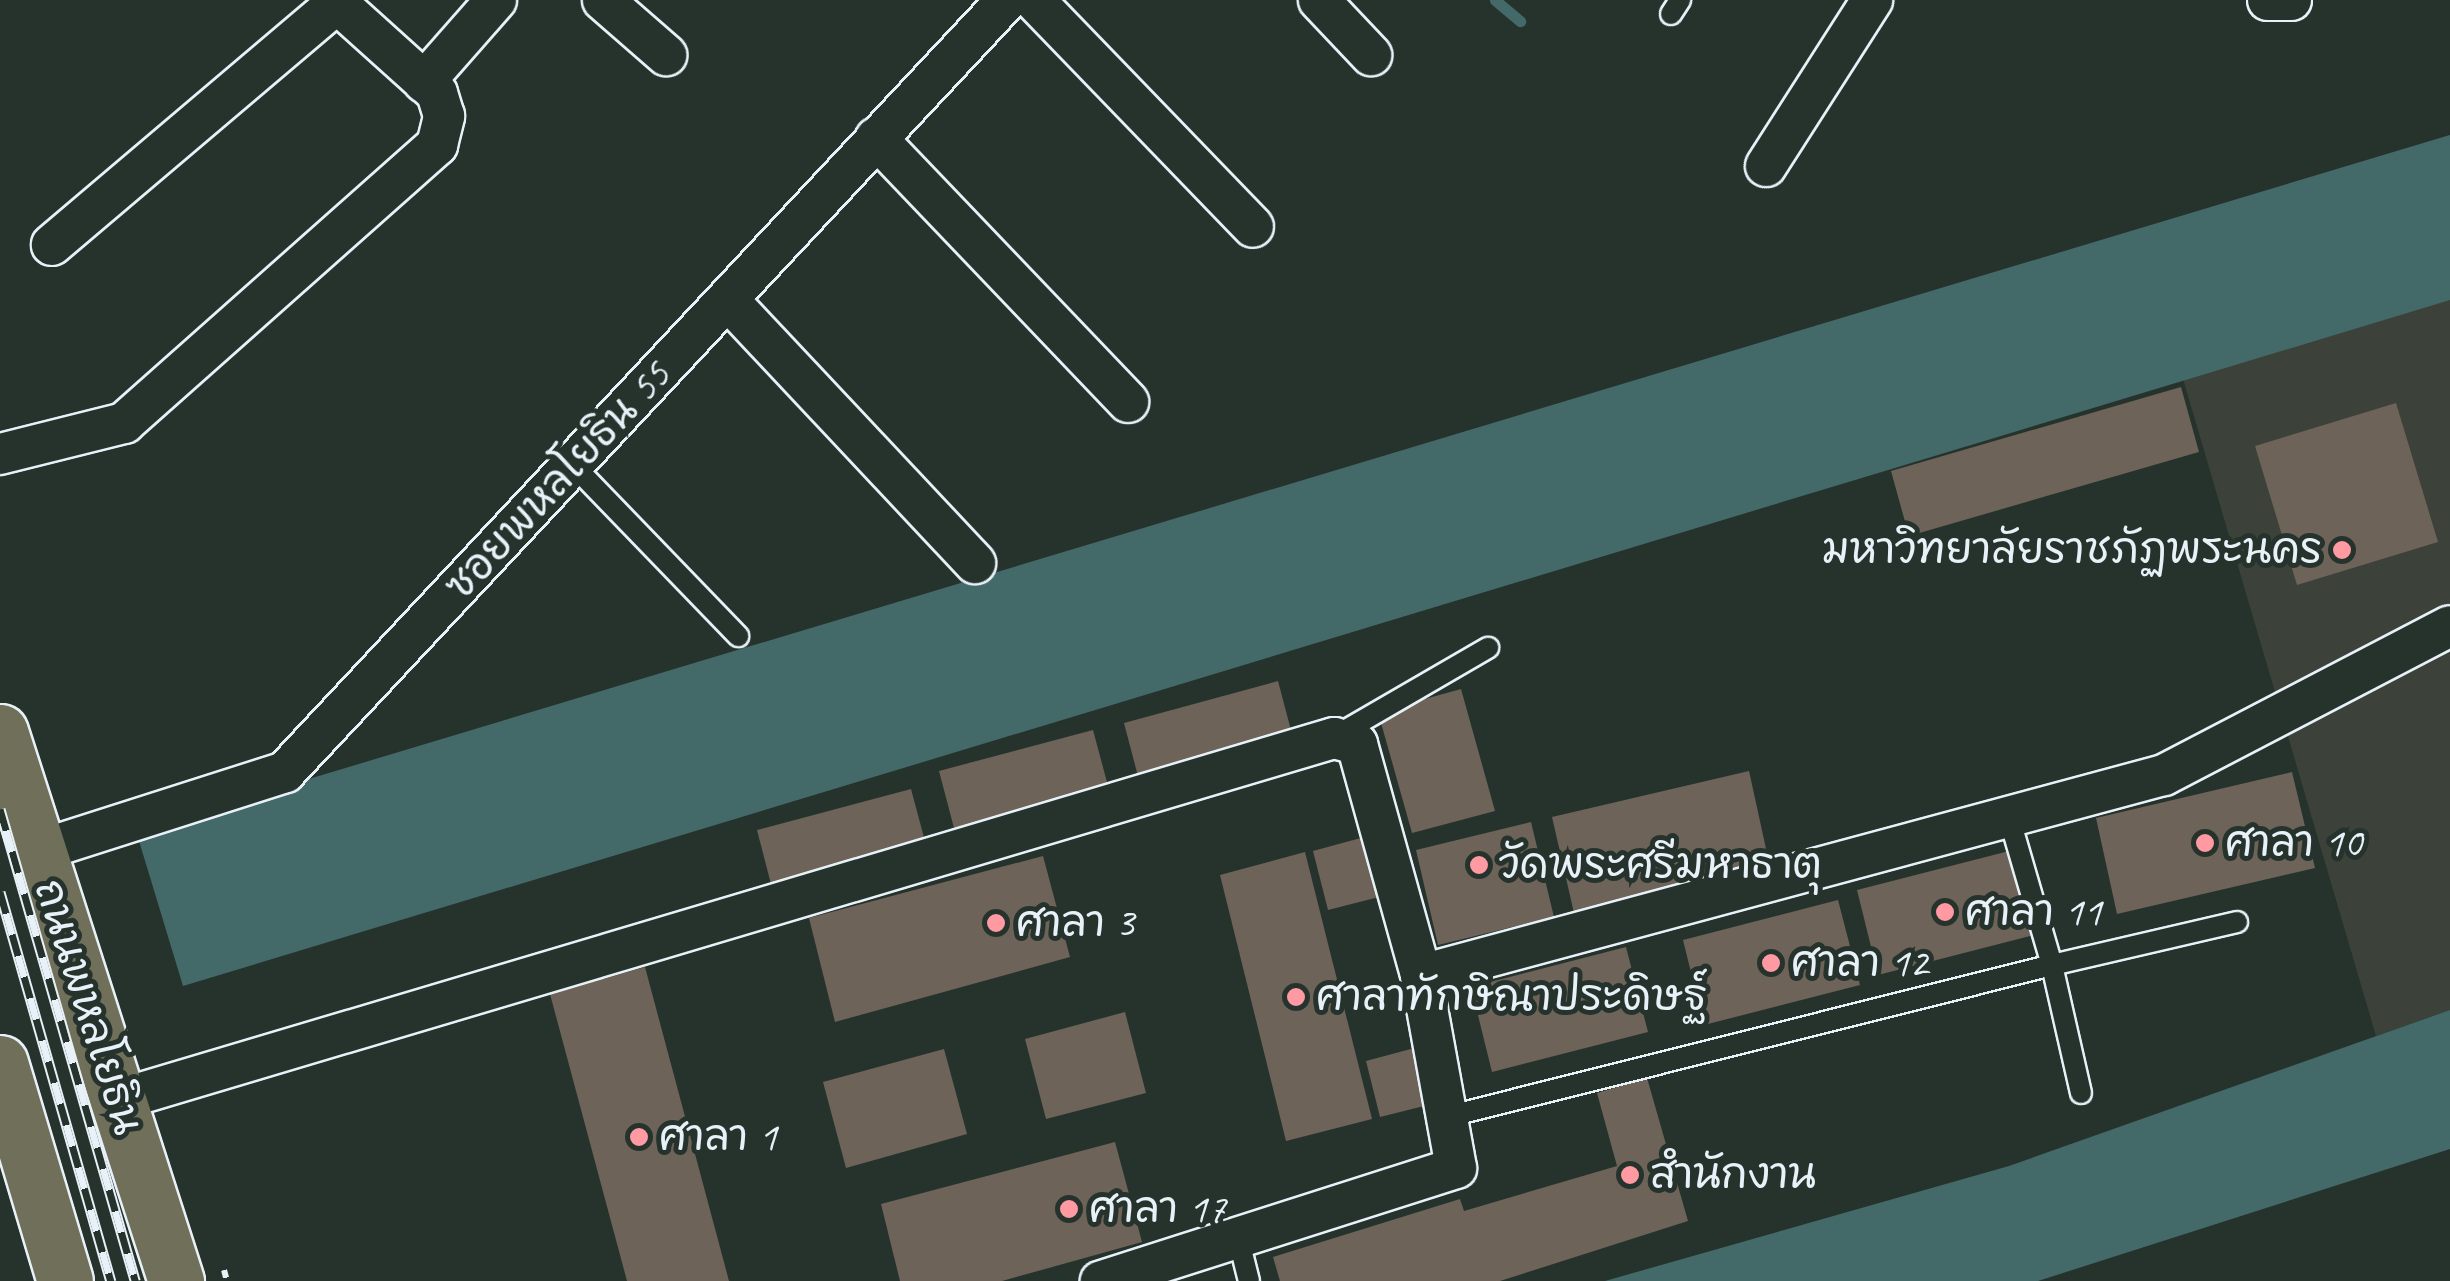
<!DOCTYPE html>
<meta charset="utf-8">
<style>
body{margin:0}
#map{position:relative;width:2450px;height:1281px;overflow:hidden;background:#26332d;font-family:Caveat,"Playpen Sans Thai",sans-serif}
div>[style]{position:absolute}
.built>*{inset:0;background:#3c413a}
.water>*{inset:0;background:#446969}
.stream>*{height:11px;margin:-5.5px;padding:0 5.5px;transform-origin:5.5px;border-radius:5.5px;background:#446969}
.building>*{inset:0;background:#6e6358}
.path>*{height:6px;margin-top:-3px;transform-origin:0;background:repeating-linear-gradient(90deg,#e8f1f8 0 8px,transparent 0 16px)}
.roads{filter:drop-shadow(2px 0 #e8f1f8) drop-shadow(-2px 0 #e8f1f8) drop-shadow(0 2px #e8f1f8) drop-shadow(0 -2px #e8f1f8)}
.lane>*{height:20px;margin:-10px;padding:0 10px;transform-origin:10px;border-radius:10px;background:#26332d}
.street>*{height:40px;margin:-20px;padding:0 20px;transform-origin:20px;border-radius:20px;background:#26332d}
.primary>*{height:55px;margin:-27.5px;padding:0 27.5px;transform-origin:27.5px;border-radius:27.5px;background:#706f59}
.rail>*{height:11px;margin-top:-5.5px;transform-origin:0;background:repeating-linear-gradient(90deg,#26332d 0 22px,#e8f1f8 0 44px);box-sizing:border-box;border-block:2px solid #e8f1f8}
.dots>*{width:28px;height:28px;translate:-50% -50%;box-sizing:border-box;border:5px solid #26332d;border-radius:50%}
span{translate:-50% -50%;white-space:nowrap;text-align:center;line-height:1.15;-webkit-text-stroke:10px #26332d;paint-order:stroke}
.street-label{font-size:42px;color:#e8f1f8}
.poi-label{font-size:42px;color:#e8f1f8}
.right{translate:-100% -50%;text-align:right}
.left{translate:0 -50%;text-align:left}
</style>
<div id="map">
<div class="built">
<i style="clip-path:polygon(2450px 135px,2450px 1010px,2376px 1036px,2139px 229px)"></i>
</div>
<div class="water">
<i style="clip-path:polygon(2450px 135px,2450px 300px,183px 986px,136px 831px)"></i>
<i style="clip-path:polygon(2450px 1010px,2450px 1149px,2038px 1281px,1605px 1281px,2009px 1166px)"></i>
</div>
<div class="stream">
<i style="left:1495px;top:0;width:33px;rotate:40deg"></i>
</div>
<div class="building">
<i style="clip-path:polygon(2181px 387px,2199px 452px,1909px 536px,1891px 471px)"></i>
<i style="clip-path:polygon(2396px 403px,2438px 542px,2297px 585px,2255px 446px)"></i>
<i style="clip-path:polygon(1278px 681px,1293px 738px,1139px 780px,1124px 723px)"></i>
<i style="clip-path:polygon(1461px 689px,1495px 811px,1412px 833px,1378px 712px)"></i>
<i style="clip-path:polygon(1093px 730px,1108px 786px,954px 828px,939px 771px)"></i>
<i style="clip-path:polygon(1749px 771px,1770px 867px,1574px 913px,1552px 817px)"></i>
<i style="clip-path:polygon(2292px 772px,2315px 868px,2117px 914px,2096px 818px)"></i>
<i style="clip-path:polygon(911px 789px,926px 845px,772px 888px,757px 830px)"></i>
<i style="clip-path:polygon(1531px 822px,1554px 917px,1438px 945px,1416px 850px)"></i>
<i style="clip-path:polygon(1368px 836px,1383px 896px,1328px 910px,1313px 851px)"></i>
<i style="clip-path:polygon(2013px 850px,2034px 935px,1878px 975px,1857px 890px)"></i>
<i style="clip-path:polygon(1305px 852px,1372px 1119px,1286px 1141px,1220px 875px)"></i>
<i style="clip-path:polygon(1043px 856px,1070px 957px,835px 1022px,809px 918px)"></i>
<i style="clip-path:polygon(1838px 900px,1860px 985px,1704px 1025px,1683px 940px)"></i>
<i style="clip-path:polygon(1626px 947px,1648px 1032px,1492px 1072px,1471px 987px)"></i>
<i style="clip-path:polygon(645px 967px,729px 1281px,627px 1281px,550px 994px)"></i>
<i style="clip-path:polygon(1125px 1012px,1146px 1093px,1046px 1119px,1025px 1039px)"></i>
<i style="clip-path:polygon(1422px 1046px,1436px 1103px,1380px 1117px,1366px 1061px)"></i>
<i style="clip-path:polygon(944px 1049px,967px 1134px,846px 1168px,823px 1082px)"></i>
<i style="clip-path:polygon(1647px 1078px,1688px 1221px,1500px 1281px,1280px 1281px,1273px 1257px,1460px 1199px,1464px 1211px,1617px 1166px,1597px 1093px)"></i>
<i style="clip-path:polygon(1115px 1142px,1142px 1242px,1002px 1281px,900px 1281px,881px 1204px)"></i>
</div>
<div class="path">
<i style="left:224px;top:1270px;width:11px;rotate:75deg"></i>
</div>
<div class="roads">
<div class="lane">
<i style="left:1671px;top:14px;width:17px;rotate:-57deg"></i>
<i style="left:573px;top:465px;width:238px;rotate:46deg"></i>
<i style="left:1336px;top:736px;width:176px;rotate:-30.1deg"></i>
<i style="left:2081px;top:1093px;width:131px;rotate:-102.8deg"></i>
<i style="left:2052px;top:965px;width:190px;rotate:-13.1deg"></i>
<i style="left:1450px;top:1116px;width:621px;rotate:-14.08deg"></i>
<i style="left:2052px;top:965px;width:154px;rotate:-106.2deg"></i>
<i style="left:1239px;top:1241px;width:41px;rotate:76deg"></i>
</div>
<div class="street">
<i style="left:603px;top:0;width:84px;rotate:41.1deg"></i>
<i style="left:1034px;top:0;width:315px;rotate:46deg"></i>
<i style="left:1319px;top:0;width:76px;rotate:46.6deg"></i>
<i style="left:2268px;top:0;width:23px"></i>
<i style="left:424px;top:82px;width:109px;rotate:-48.7deg"></i>
<i style="left:876px;top:138px;width:365px;rotate:46.3deg"></i>
<i style="left:1766px;top:166px;width:197px;rotate:-57.4deg"></i>
<i style="left:728px;top:300px;width:361px;rotate:46.8deg"></i>
<i style="left:0;top:454px;width:128px;rotate:-14deg"></i>
<i style="left:124px;top:423px;width:419px;rotate:-41.6deg"></i>
<i style="left:437px;top:145px;width:30px;rotate:-76deg"></i>
<i style="left:444px;top:116px;width:24px;rotate:-107deg"></i>
<i style="left:437px;top:93px;width:135px;rotate:-138deg"></i>
<i style="left:337px;top:3px;width:374px;rotate:139.7deg"></i>
<i style="left:38px;top:851px;width:259px;rotate:-17.7deg"></i>
<i style="left:285px;top:772px;width:1057px;rotate:-46.92deg"></i>
<i style="left:1421px;top:975px;width:769px;rotate:-15.07deg"></i>
<i style="left:2164px;top:775px;width:322px;rotate:-27.5deg"></i>
<i style="left:118px;top:1100px;width:1269px;rotate:-16.58deg"></i>
<i style="left:1334px;top:738px;width:24px;rotate:15deg"></i>
<i style="left:1357px;top:744px;width:240px;rotate:74.5deg"></i>
<i style="left:1421px;top:975px;width:196px;rotate:79.7deg"></i>
<i style="left:1456px;top:1168px;width:373px;rotate:162.3deg"></i>
</div>
<div class="primary">
<i style="left:0;top:732px;width:577px;rotate:72.23deg"></i>
<i style="left:0;top:1063px;width:227px;rotate:73.4deg"></i>
</div>
</div>
<div class="rail">
<i style="left:0;top:809px;width:491px;rotate:74deg"></i>
<i style="left:0;top:892px;width:405px;rotate:74.1deg"></i>
</div>
<div class="dots">
<i style="left:2342px;top:550px;background:#ff9aa2"></i>
<i style="left:2205px;top:843px;background:#ff9aa2"></i>
<i style="left:1479px;top:865px;background:#ff9aa2"></i>
<i style="left:1945px;top:912px;background:#ff9aa2"></i>
<i style="left:996px;top:923px;background:#ff9aa2"></i>
<i style="left:1771px;top:963px;background:#ff9aa2"></i>
<i style="left:1296px;top:997px;background:#ff9aa2"></i>
<i style="left:639px;top:1137px;background:#ff9aa2"></i>
<i style="left:1630px;top:1175px;background:#ff9aa2"></i>
<i style="left:1069px;top:1209px;background:#ff9aa2"></i>
</div>
<div class="street-label">
<span style="left:558px;top:481px;rotate:-47deg">ซอยพหลโยธิน 55</span>
<span style="left:88px;top:1007px;rotate:72deg">ถนนพหลโยธิน</span>
</div>
<div class="poi-label">
<span class="right" style="left:2322px;top:550px">มหาวิทยาลัยราชภัฏพระนคร</span>
<span class="left" style="left:2225px;top:843px">ศาลา 10</span>
<span class="left" style="left:1499px;top:865px">วัดพระศรีมหาธาตุ</span>
<span class="left" style="left:1965px;top:912px">ศาลา 11</span>
<span class="left" style="left:1016px;top:923px">ศาลา 3</span>
<span class="left" style="left:1791px;top:963px">ศาลา 12</span>
<span class="left" style="left:1316px;top:997px">ศาลาทักษิณาประดิษฐ์</span>
<span class="left" style="left:659px;top:1137px">ศาลา 1</span>
<span class="left" style="left:1650px;top:1175px">สำนักงาน</span>
<span class="left" style="left:1089px;top:1209px">ศาลา 17</span>
</div>
</div>
